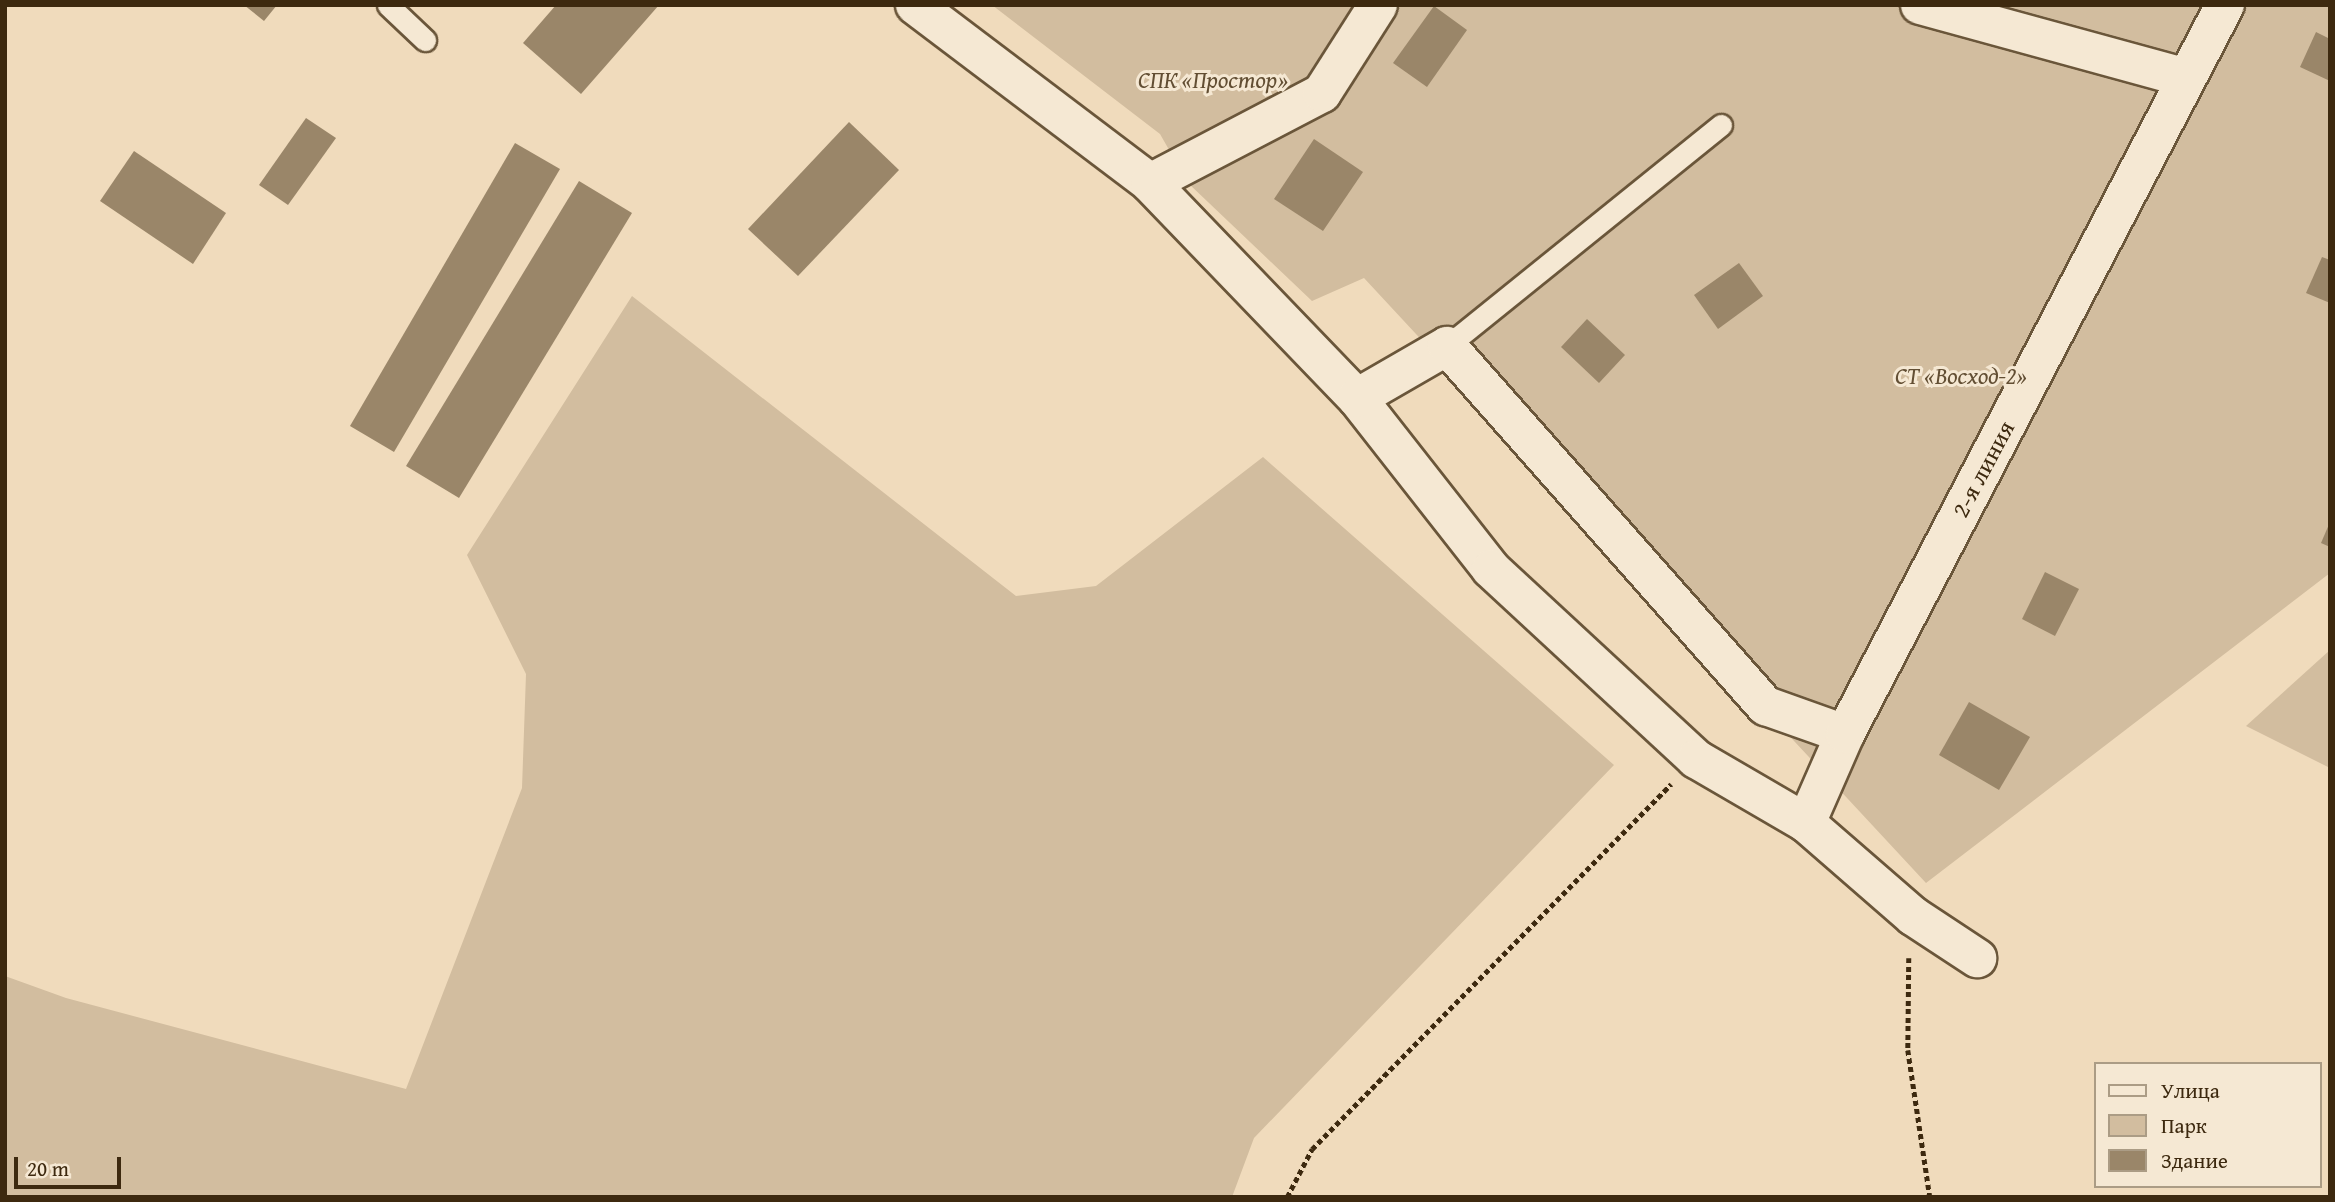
<!DOCTYPE html>
<meta charset="utf-8">
<style>
body{margin:0}
#map{position:relative;width:2335px;height:1202px;overflow:hidden;background:#f0dbbc;font-family:"Gentium Book Plus",serif}
div>[style]{position:absolute}
.green>*{inset:0;background:#d2bd9f}
.building>*{inset:0;background:#9a8669}
.path>*{height:4.5px;margin-top:-2.25px;transform-origin:0;background:repeating-linear-gradient(90deg,#3d290f 0 5px,transparent 0 8.5px)}
.roads{filter:drop-shadow(2px 0 #6a563a) drop-shadow(-2px 0 #6a563a) drop-shadow(0 2px #6a563a) drop-shadow(0 -2px #6a563a)}
.service>*{height:21px;margin:-10.5px;padding:0 10.5px;transform-origin:10.5px;border-radius:10.5px;background:#f5e8d3}
.minor>*{height:38px;margin:-19px;padding:0 19px;transform-origin:19px;border-radius:19px;background:#f5e8d3}
span{translate:-50% -50%;white-space:nowrap;text-align:center;line-height:1.15;-webkit-text-stroke:6px #f5e8d3;paint-order:stroke}
.park-label{font-size:24px;color:#624e33;font-style:italic}
.street-label{font-size:24px;color:#3d290f}
.frame{position:absolute;inset:0;border:7px solid #3d290f;pointer-events:none}
.legend{position:absolute;left:2094px;top:1062px;width:228px;height:126px;box-sizing:border-box;background:#f5e8d3;border:2px solid #ab9c85;margin:0;padding:9px 12px;list-style:none;font-size:21px;color:#3d290f}
.legend li{display:flex;align-items:center;gap:14px;height:35px}
.legend b{width:35px;border:2px solid #ab9c85}
.scale{position:absolute;left:14px;top:1157px;width:107px;height:32px;box-sizing:border-box;border:4px solid #3d290f;border-top:0;padding-left:9px;font-size:21px;line-height:24px;white-space:nowrap;color:#3d290f;-webkit-text-stroke:5px #f5e8d3;paint-order:stroke}
</style>
<div id="map">
<div class="green">
<i style="clip-path:polygon(992px 5px,2330px 5px,2330px 573px,1926px 883px,1364px 278px,1312px 301px,1188px 183px,1160px 134px)"></i>
<i style="clip-path:polygon(632px 296px,1016px 596px,1096px 586px,1263px 457px,1614px 765px,1254px 1138px,1232px 1197px,5px 1197px,5px 976px,66px 998px,406px 1089px,522px 788px,526px 674px,467px 555px)"></i>
<i style="clip-path:polygon(2330px 650px,2330px 768px,2246px 726px)"></i>
</div>
<div class="building">
<i style="clip-path:polygon(244px 5px,277px 5px,264px 21px)"></i>
<i style="clip-path:polygon(556px 5px,659px 5px,581px 94px,523px 43px)"></i>
<i style="clip-path:polygon(1434px 6px,1467px 30px,1427px 87px,1393px 63px)"></i>
<i style="clip-path:polygon(2316px 32px,2330px 39px,2330px 81px,2300px 67px)"></i>
<i style="clip-path:polygon(306px 118px,336px 138px,288px 205px,259px 185px)"></i>
<i style="clip-path:polygon(849px 122px,899px 170px,798px 276px,748px 229px)"></i>
<i style="clip-path:polygon(1314px 139px,1363px 172px,1323px 231px,1274px 199px)"></i>
<i style="clip-path:polygon(515px 143px,560px 169px,394px 452px,350px 426px)"></i>
<i style="clip-path:polygon(134px 151px,226px 213px,193px 264px,100px 201px)"></i>
<i style="clip-path:polygon(579px 181px,632px 213px,459px 498px,406px 466px)"></i>
<i style="clip-path:polygon(2322px 257px,2330px 260px,2330px 303px,2306px 293px)"></i>
<i style="clip-path:polygon(1739px 263px,1763px 296px,1718px 329px,1694px 295px)"></i>
<i style="clip-path:polygon(1587px 319px,1625px 355px,1599px 383px,1561px 347px)"></i>
<i style="clip-path:polygon(2330px 522px,2330px 547px,2321px 543px)"></i>
<i style="clip-path:polygon(2045px 572px,2079px 589px,2055px 636px,2022px 619px)"></i>
<i style="clip-path:polygon(1969px 702px,2030px 737px,1999px 790px,1939px 755px)"></i>
</div>
<div class="path">
<i style="left:1909px;top:958px;width:92px;rotate:90.6deg"></i>
<i style="left:1908px;top:1050px;width:149px;rotate:81.5deg"></i>
<i style="left:1287px;top:1197px;width:54px;rotate:-62.5deg"></i>
<i style="left:1312px;top:1149px;width:512px;rotate:-45.47deg"></i>
</div>
<div class="roads">
<div class="service">
<i style="left:388px;top:5px;width:51px;rotate:43.4deg"></i>
<i style="left:1447px;top:346px;width:352px;rotate:-38.9deg"></i>
</div>
<div class="minor">
<i style="left:915px;top:5px;width:295px;rotate:37.1deg"></i>
<i style="left:1150px;top:183px;width:298px;rotate:46.1deg"></i>
<i style="left:1357px;top:398px;width:217px;rotate:51.9deg"></i>
<i style="left:1491px;top:569px;width:280px;rotate:42.8deg"></i>
<i style="left:1696px;top:759px;width:127px;rotate:30.2deg"></i>
<i style="left:1806px;top:823px;width:142px;rotate:41deg"></i>
<i style="left:1913px;top:916px;width:77px;rotate:33.3deg"></i>
<i style="left:1920px;top:5px;width:276px;rotate:15.3deg"></i>
<i style="left:1150px;top:183px;width:194px;rotate:-27.6deg"></i>
<i style="left:1322px;top:93px;width:104px;rotate:-57.5deg"></i>
<i style="left:1357px;top:398px;width:104px;rotate:-30deg"></i>
<i style="left:1447px;top:346px;width:481px;rotate:48.5deg"></i>
<i style="left:1766px;top:706px;width:84px;rotate:19.5deg"></i>
<i style="left:1806px;top:823px;width:97px;rotate:-66.3deg"></i>
<i style="left:1845px;top:734px;width:822px;rotate:-62.47deg"></i>
</div>
</div>
<div class="park-label">
<span style="left:1213px;top:80px">СПК «Простор»</span>
<span style="left:1961px;top:376px">СТ «Восход-2»</span>
</div>
<div class="street-label">
<span style="left:1983px;top:469px;rotate:-62deg">2-я линия</span>
</div>
<div class="frame"></div>
<ul class="legend">
<li><b style="height:9px;background:#f5e8d3"></b>Улица</li>
<li><b style="height:19px;background:#d2bd9f"></b>Парк</li>
<li><b style="height:19px;background:#9a8669"></b>Здание</li>
</ul>
<div class="scale">20 m</div>
</div>
